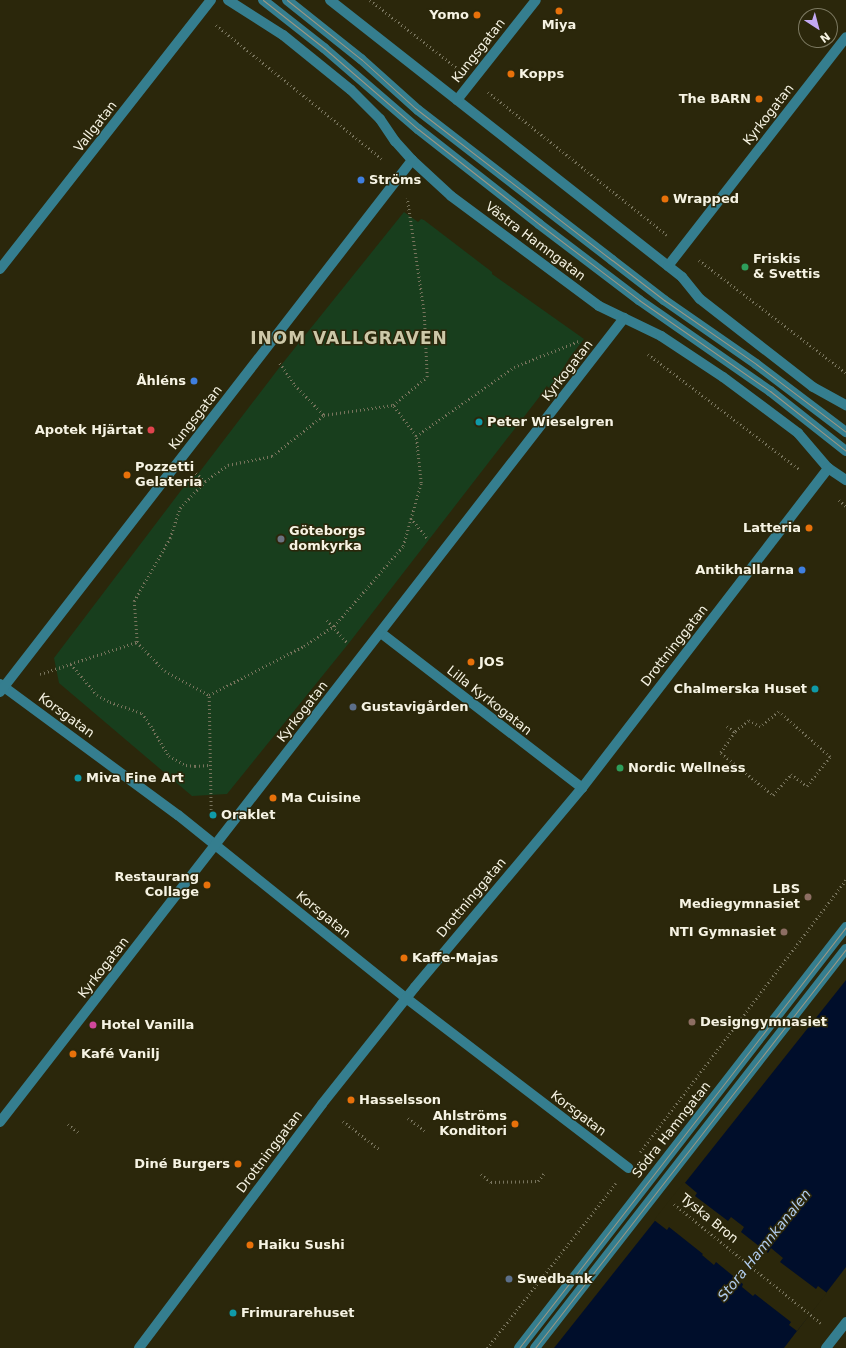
<!DOCTYPE html>
<meta charset="utf-8">
<style>
body{margin:0}
#map{position:relative;width:846px;height:1348px;overflow:hidden;background:#2b270b;font-family:"DejaVu Sans",sans-serif}
div>[style]{position:absolute}
.green>*{inset:0;background:#183e1d}
.water>*{inset:0;background:#000e2b}
.pier>*{inset:0;background:#2b270b}
.path>*{height:2.5px;margin-top:-1.25px;transform-origin:0;background:repeating-linear-gradient(90deg,#78745d 0 1px,transparent 0 4px)}
.minor>*{height:10px;margin:-5px;padding:0 5px;transform-origin:5px;border-radius:5px;background:#357e8f}
.tram>*{height:1px;margin:-0.5px;padding:0 0.5px;transform-origin:0.5px;border-radius:0.5px;background:#9c9883}
.dots>*{width:11px;height:11px;translate:-50% -50%;box-sizing:border-box;border:2px solid #2b270b;border-radius:50%}
span{translate:-50% -50%;white-space:nowrap;text-align:center;line-height:1.15;-webkit-text-stroke:3px #2b270b;paint-order:stroke}
.poi-label{font-size:13px;color:#f6f3e3;font-weight:700}
.right{translate:-100% -50%;text-align:right}
.left{translate:0 -50%;text-align:left}
.street-label{font-size:13px;color:#f6f3e3}
.water-label{font-size:14px;color:#b1ccee;font-style:italic}
.district-label{font-size:17px;color:#cdc8a8;font-weight:700;letter-spacing:1px}
.north{position:absolute;left:798px;top:8px;width:40px;height:40px;box-sizing:border-box;background:#2b270b;border:1px solid #7c7961;border-radius:50%;rotate:144deg;font-size:11px;font-weight:700;line-height:16px;text-align:center;color:#f6f3e3}
.north::after{content:'';display:block;margin:auto;width:14px;height:18px;background:#c2a8f2;clip-path:polygon(50% 0,100% 100%,50% 72%,0 100%)}
</style>
<div id="map">
<div class="green">
<i style="clip-path:polygon(404px 212px,418px 222px,421px 219px,424px 220px,492px 272px,492px 274px,584px 339px,570px 357px,551px 388px,547px 387px,349px 643px,227px 794px,192px 796px,59px 683px,54px 658px,189px 480px,198px 474px,282px 364px)"></i>
</div>
<div class="water">
<i style="clip-path:polygon(846px 980px,846px 1267px,784px 1348px,554px 1348px)"></i>
</div>
<div class="pier">
<i style="clip-path:polygon(684px 1182px,697px 1193px,695px 1196px,728px 1221px,731px 1217px,744px 1227px,741px 1232px,768px 1253px,771px 1248px,783px 1258px,780px 1262px,816px 1289px,818px 1286px,827px 1293px,797px 1331px,789px 1325px,791px 1322px,755px 1294px,753px 1296px,742px 1287px,743px 1284px,716px 1262px,714px 1265px,702px 1255px,703px 1254px,669px 1227px,667px 1230px,654px 1220px)"></i>
</div>
<div class="path">
<i style="left:370px;top:0;width:110px;rotate:38deg"></i>
<i style="left:216px;top:25px;width:213px;rotate:38.9deg"></i>
<i style="left:488px;top:92px;width:229px;rotate:38.6deg"></i>
<i style="left:699px;top:260px;width:185px;rotate:37.5deg"></i>
<i style="left:648px;top:354px;width:191px;rotate:37.3deg"></i>
<i style="left:280px;top:363px;width:27px;rotate:56deg"></i>
<i style="left:295px;top:385px;width:42px;rotate:46deg"></i>
<i style="left:416px;top:436px;width:120px;rotate:-35.1deg"></i>
<i style="left:514px;top:367px;width:70px;rotate:-21.8deg"></i>
<i style="left:196px;top:473px;width:12px;rotate:42deg"></i>
<i style="left:839px;top:500px;width:9px;rotate:41deg"></i>
<i style="left:411px;top:518px;width:27px;rotate:51deg"></i>
<i style="left:327px;top:620px;width:30px;rotate:48deg"></i>
<i style="left:137px;top:642px;width:40px;rotate:46deg"></i>
<i style="left:165px;top:671px;width:50px;rotate:28.6deg"></i>
<i style="left:71px;top:664px;width:40px;rotate:50deg"></i>
<i style="left:97px;top:695px;width:15px;rotate:28deg"></i>
<i style="left:110px;top:702px;width:34px;rotate:19deg"></i>
<i style="left:142px;top:713px;width:16px;rotate:55deg"></i>
<i style="left:151px;top:726px;width:35px;rotate:59deg"></i>
<i style="left:169px;top:756px;width:19px;rotate:28deg"></i>
<i style="left:186px;top:765px;width:9px;rotate:6deg"></i>
<i style="left:195px;top:766px;width:14px;rotate:-4deg"></i>
<i style="left:40px;top:674px;width:102px;rotate:-18.3deg"></i>
<i style="left:137px;top:642px;width:41px;rotate:-94.2deg"></i>
<i style="left:134px;top:601px;width:73px;rotate:-60.3deg"></i>
<i style="left:170px;top:538px;width:32px;rotate:-72deg"></i>
<i style="left:180px;top:508px;width:37px;rotate:-47deg"></i>
<i style="left:205px;top:481px;width:28px;rotate:-35deg"></i>
<i style="left:228px;top:465px;width:45px;rotate:-11.6deg"></i>
<i style="left:272px;top:456px;width:66px;rotate:-38.3deg"></i>
<i style="left:324px;top:415px;width:70px;rotate:-8.2deg"></i>
<i style="left:393px;top:405px;width:44px;rotate:-39.5deg"></i>
<i style="left:427px;top:377px;width:64px;rotate:-92.7deg"></i>
<i style="left:424px;top:313px;width:116px;rotate:-98.4deg"></i>
<i style="left:727px;top:726px;width:10px;rotate:37deg"></i>
<i style="left:735px;top:732px;width:25px;rotate:124deg"></i>
<i style="left:721px;top:753px;width:67px;rotate:38.9deg"></i>
<i style="left:773px;top:795px;width:28px;rotate:-49deg"></i>
<i style="left:791px;top:774px;width:20px;rotate:37deg"></i>
<i style="left:807px;top:786px;width:37px;rotate:-52deg"></i>
<i style="left:830px;top:757px;width:68px;rotate:-138.6deg"></i>
<i style="left:779px;top:712px;width:24px;rotate:142deg"></i>
<i style="left:760px;top:727px;width:13px;rotate:-151deg"></i>
<i style="left:749px;top:721px;width:18px;rotate:142deg"></i>
<i style="left:211px;top:814px;width:119px;rotate:-91deg"></i>
<i style="left:209px;top:695px;width:107px;rotate:-27.3deg"></i>
<i style="left:304px;top:646px;width:36px;rotate:-34deg"></i>
<i style="left:334px;top:626px;width:106px;rotate:-49.2deg"></i>
<i style="left:403px;top:546px;width:66px;rotate:-74.1deg"></i>
<i style="left:421px;top:483px;width:47px;rotate:-96.1deg"></i>
<i style="left:416px;top:436px;width:39px;rotate:-127deg"></i>
<i style="left:408px;top:1118px;width:21px;rotate:37deg"></i>
<i style="left:343px;top:1121px;width:46px;rotate:37.9deg"></i>
<i style="left:68px;top:1124px;width:14px;rotate:39deg"></i>
<i style="left:640px;top:1152px;width:341px;rotate:-52.9deg"></i>
<i style="left:481px;top:1174px;width:13px;rotate:39deg"></i>
<i style="left:491px;top:1182px;width:47px;rotate:-1.2deg"></i>
<i style="left:538px;top:1181px;width:11px;rotate:-52deg"></i>
<i style="left:674px;top:1204px;width:189px;rotate:39deg"></i>
<i style="left:487px;top:1348px;width:209px;rotate:-52deg"></i>
</div>
<div class="minor">
<i style="left:228px;top:0;width:65px;rotate:32.5deg"></i>
<i style="left:283px;top:35px;width:87px;rotate:39deg"></i>
<i style="left:351px;top:90px;width:41px;rotate:45deg"></i>
<i style="left:380px;top:119px;width:27px;rotate:56deg"></i>
<i style="left:395px;top:141px;width:25px;rotate:48deg"></i>
<i style="left:412px;top:160px;width:53px;rotate:42.7deg"></i>
<i style="left:451px;top:196px;width:184px;rotate:36.6deg"></i>
<i style="left:599px;top:306px;width:69px;rotate:25.8deg"></i>
<i style="left:661px;top:336px;width:74px;rotate:33.5deg"></i>
<i style="left:723px;top:377px;width:94px;rotate:36.7deg"></i>
<i style="left:798px;top:433px;width:46px;rotate:49.4deg"></i>
<i style="left:828px;top:468px;width:22px;rotate:34deg"></i>
<i style="left:263px;top:0;width:78px;rotate:38.2deg"></i>
<i style="left:324px;top:48px;width:124px;rotate:40.8deg"></i>
<i style="left:418px;top:129px;width:154px;rotate:38.1deg"></i>
<i style="left:539px;top:224px;width:126px;rotate:37.2deg"></i>
<i style="left:639px;top:300px;width:160px;rotate:34.8deg"></i>
<i style="left:770px;top:391px;width:97px;rotate:38.3deg"></i>
<i style="left:287px;top:0;width:95px;rotate:38.6deg"></i>
<i style="left:361px;top:59px;width:76px;rotate:41.8deg"></i>
<i style="left:418px;top:110px;width:245px;rotate:37.7deg"></i>
<i style="left:612px;top:260px;width:66px;rotate:37.6deg"></i>
<i style="left:664px;top:300px;width:112px;rotate:34.8deg"></i>
<i style="left:756px;top:364px;width:113px;rotate:37.1deg"></i>
<i style="left:330px;top:0;width:448px;rotate:38.2deg"></i>
<i style="left:682px;top:277px;width:28px;rotate:51deg"></i>
<i style="left:700px;top:299px;width:143px;rotate:37.9deg"></i>
<i style="left:813px;top:387px;width:38px;rotate:29deg"></i>
<i style="left:457px;top:100px;width:127px;rotate:-51.7deg"></i>
<i style="left:668px;top:266px;width:290px;rotate:-52.1deg"></i>
<i style="left:0;top:269px;width:342px;rotate:-51.9deg"></i>
<i style="left:381px;top:633px;width:254px;rotate:37.6deg"></i>
<i style="left:0;top:684px;width:221px;rotate:36.4deg"></i>
<i style="left:178px;top:815px;width:292px;rotate:38.8deg"></i>
<i style="left:406px;top:998px;width:280px;rotate:37.4deg"></i>
<i style="left:0;top:692px;width:673px;rotate:-52.24deg"></i>
<i style="left:0;top:1122px;width:1018px;rotate:-52.18deg"></i>
<i style="left:139px;top:1348px;width:305px;rotate:-53.1deg"></i>
<i style="left:322px;top:1104px;width:149px;rotate:-51.5deg"></i>
<i style="left:415px;top:987px;width:260px;rotate:-50deg"></i>
<i style="left:582px;top:788px;width:404px;rotate:-52.4deg"></i>
<i style="left:519px;top:1348px;width:533px;rotate:-52.16deg"></i>
<i style="left:535px;top:1348px;width:506px;rotate:-52.07deg"></i>
<i style="left:826px;top:1348px;width:33px;rotate:-52deg"></i>
</div>
<div class="tram">
<i style="left:263px;top:0;width:78px;rotate:38.2deg"></i>
<i style="left:324px;top:48px;width:124px;rotate:40.8deg"></i>
<i style="left:418px;top:129px;width:154px;rotate:38.1deg"></i>
<i style="left:539px;top:224px;width:126px;rotate:37.2deg"></i>
<i style="left:639px;top:300px;width:160px;rotate:34.8deg"></i>
<i style="left:770px;top:391px;width:97px;rotate:38.3deg"></i>
<i style="left:287px;top:0;width:95px;rotate:38.6deg"></i>
<i style="left:361px;top:59px;width:73px;rotate:42.2deg"></i>
<i style="left:415px;top:108px;width:249px;rotate:37.7deg"></i>
<i style="left:612px;top:260px;width:66px;rotate:37.6deg"></i>
<i style="left:664px;top:300px;width:112px;rotate:34.8deg"></i>
<i style="left:756px;top:364px;width:113px;rotate:37.1deg"></i>
<i style="left:519px;top:1348px;width:533px;rotate:-52.16deg"></i>
<i style="left:535px;top:1348px;width:506px;rotate:-52.07deg"></i>
</div>
<div class="dots">
<i style="left:559px;top:11px;background:#e8710a"></i>
<i style="left:477px;top:15px;background:#e8710a"></i>
<i style="left:511px;top:74px;background:#e8710a"></i>
<i style="left:759px;top:99px;background:#e8710a"></i>
<i style="left:361px;top:180px;background:#3f7fe0"></i>
<i style="left:665px;top:199px;background:#e8710a"></i>
<i style="left:745px;top:267px;background:#2e9e5b"></i>
<i style="left:194px;top:381px;background:#3f7fe0"></i>
<i style="left:479px;top:422px;background:#0f9aa8"></i>
<i style="left:151px;top:430px;background:#e0444e"></i>
<i style="left:127px;top:475px;background:#e8710a"></i>
<i style="left:809px;top:528px;background:#e8710a"></i>
<i style="left:281px;top:539px;background:#6b7280"></i>
<i style="left:802px;top:570px;background:#3f7fe0"></i>
<i style="left:471px;top:662px;background:#e8710a"></i>
<i style="left:815px;top:689px;background:#0f9aa8"></i>
<i style="left:353px;top:707px;background:#5c6f8a"></i>
<i style="left:620px;top:768px;background:#2e9e5b"></i>
<i style="left:78px;top:778px;background:#0f9aa8"></i>
<i style="left:273px;top:798px;background:#e8710a"></i>
<i style="left:213px;top:815px;background:#0f9aa8"></i>
<i style="left:207px;top:885px;background:#e8710a"></i>
<i style="left:808px;top:897px;background:#8d6e63"></i>
<i style="left:784px;top:932px;background:#8d6e63"></i>
<i style="left:404px;top:958px;background:#e8710a"></i>
<i style="left:692px;top:1022px;background:#8d6e63"></i>
<i style="left:93px;top:1025px;background:#d1479c"></i>
<i style="left:73px;top:1054px;background:#e8710a"></i>
<i style="left:351px;top:1100px;background:#e8710a"></i>
<i style="left:515px;top:1124px;background:#e8710a"></i>
<i style="left:238px;top:1164px;background:#e8710a"></i>
<i style="left:250px;top:1245px;background:#e8710a"></i>
<i style="left:509px;top:1279px;background:#5c6f8a"></i>
<i style="left:233px;top:1313px;background:#0f9aa8"></i>
</div>
<div class="poi-label">
<span class="right" style="left:469px;top:15px">Yomo</span>
<span style="left:559px;top:25px">Miya</span>
<span class="left" style="left:519px;top:74px">Kopps</span>
<span class="right" style="left:751px;top:99px">The BARN</span>
<span class="left" style="left:369px;top:180px">Ströms</span>
<span class="left" style="left:673px;top:199px">Wrapped</span>
<span class="left" style="left:753px;top:267px">Friskis<br>&amp; Svettis</span>
<span class="right" style="left:186px;top:381px">Åhléns</span>
<span class="left" style="left:487px;top:422px">Peter Wieselgren</span>
<span class="right" style="left:143px;top:430px">Apotek Hjärtat</span>
<span class="left" style="left:135px;top:475px">Pozzetti<br>Gelateria</span>
<span class="right" style="left:801px;top:528px">Latteria</span>
<span class="left" style="left:289px;top:539px">Göteborgs<br>domkyrka</span>
<span class="right" style="left:794px;top:570px">Antikhallarna</span>
<span class="left" style="left:479px;top:662px">JOS</span>
<span class="right" style="left:807px;top:689px">Chalmerska Huset</span>
<span class="left" style="left:361px;top:707px">Gustavigården</span>
<span class="left" style="left:628px;top:768px">Nordic Wellness</span>
<span class="left" style="left:86px;top:778px">Miva Fine Art</span>
<span class="left" style="left:281px;top:798px">Ma Cuisine</span>
<span class="left" style="left:221px;top:815px">Oraklet</span>
<span class="right" style="left:199px;top:885px">Restaurang<br>Collage</span>
<span class="right" style="left:800px;top:897px">LBS<br>Mediegymnasiet</span>
<span class="right" style="left:776px;top:932px">NTI Gymnasiet</span>
<span class="left" style="left:412px;top:958px">Kaffe-Majas</span>
<span class="left" style="left:700px;top:1022px">Designgymnasiet</span>
<span class="left" style="left:101px;top:1025px">Hotel Vanilla</span>
<span class="left" style="left:81px;top:1054px">Kafé Vanilj</span>
<span class="left" style="left:359px;top:1100px">Hasselsson</span>
<span class="right" style="left:507px;top:1124px">Ahlströms<br>Konditori</span>
<span class="right" style="left:230px;top:1164px">Diné Burgers</span>
<span class="left" style="left:258px;top:1245px">Haiku Sushi</span>
<span class="left" style="left:517px;top:1279px">Swedbank</span>
<span class="left" style="left:241px;top:1313px">Frimurarehuset</span>
</div>
<div class="street-label">
<span style="left:479px;top:51px;rotate:-52deg">Kungsgatan</span>
<span style="left:769px;top:115px;rotate:-52deg">Kyrkogatan</span>
<span style="left:96px;top:127px;rotate:-52deg">Vallgatan</span>
<span style="left:535px;top:242px;rotate:37deg">Västra Hamngatan</span>
<span style="left:568px;top:371px;rotate:-52deg">Kyrkogatan</span>
<span style="left:196px;top:418px;rotate:-52deg">Kungsgatan</span>
<span style="left:675px;top:646px;rotate:-52deg">Drottninggatan</span>
<span style="left:489px;top:701px;rotate:38deg">Lilla Kyrkogatan</span>
<span style="left:303px;top:712px;rotate:-52deg">Kyrkogatan</span>
<span style="left:66px;top:716px;rotate:36deg">Korsgatan</span>
<span style="left:472px;top:898px;rotate:-50deg">Drottninggatan</span>
<span style="left:323px;top:915px;rotate:39deg">Korsgatan</span>
<span style="left:104px;top:968px;rotate:-52deg">Kyrkogatan</span>
<span style="left:578px;top:1114px;rotate:37deg">Korsgatan</span>
<span style="left:672px;top:1130px;rotate:-52deg">Södra Hamngatan</span>
<span style="left:270px;top:1152px;rotate:-53deg">Drottninggatan</span>
<span style="left:709px;top:1219px;rotate:39deg">Tyska Bron</span>
</div>
<div class="water-label">
<span style="left:764px;top:1245px;rotate:-51deg">Stora Hamnkanalen</span>
</div>
<div class="district-label">
<span style="left:349px;top:339px">INOM VALLGRAVEN</span>
</div>
<div class="north">N</div>
</div>
